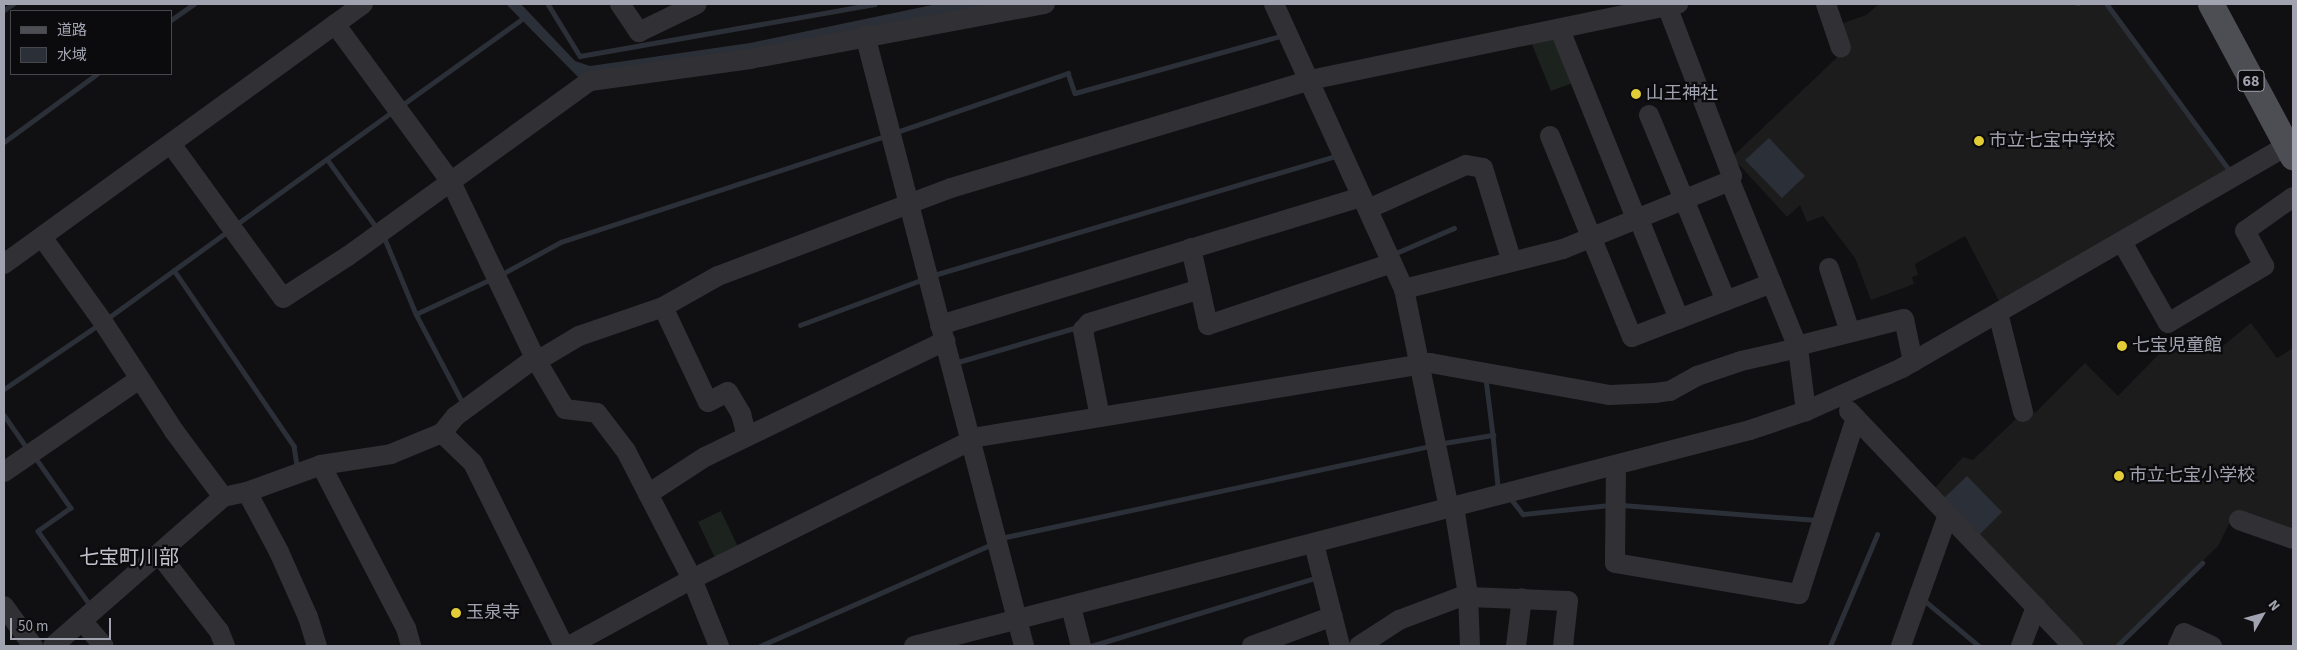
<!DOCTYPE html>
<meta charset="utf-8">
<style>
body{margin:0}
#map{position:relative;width:2297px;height:650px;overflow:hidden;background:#100f11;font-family:"Source Sans 3","Noto Sans JP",sans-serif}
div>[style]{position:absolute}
.built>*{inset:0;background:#1c1c1d}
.green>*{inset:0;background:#1c231e}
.water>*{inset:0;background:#2b2f37}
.stream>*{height:4.5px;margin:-2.25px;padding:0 2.25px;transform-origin:2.25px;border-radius:2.25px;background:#2b2f37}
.minor>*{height:20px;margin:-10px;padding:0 10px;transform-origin:10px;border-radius:10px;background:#313135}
.major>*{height:26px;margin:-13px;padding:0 13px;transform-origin:13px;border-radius:13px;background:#4d4d54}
.dots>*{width:14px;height:14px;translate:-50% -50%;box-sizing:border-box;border:2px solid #0b0a0c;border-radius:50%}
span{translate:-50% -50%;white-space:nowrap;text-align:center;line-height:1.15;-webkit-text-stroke:4.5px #0b0a0c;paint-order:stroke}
.shield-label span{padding:1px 4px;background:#0b0a0c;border:1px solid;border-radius:4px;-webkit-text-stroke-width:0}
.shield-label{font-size:16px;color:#a2a3b0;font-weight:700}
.poi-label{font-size:18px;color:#a2a3b0}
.left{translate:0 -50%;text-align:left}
.quarter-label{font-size:20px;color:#c2c3cd}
.frame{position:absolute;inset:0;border:5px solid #a2a3b0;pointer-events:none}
.legend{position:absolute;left:10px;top:10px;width:162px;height:65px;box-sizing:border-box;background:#0b0a0c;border:1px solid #47474e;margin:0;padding:6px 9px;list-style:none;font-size:15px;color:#a2a3b0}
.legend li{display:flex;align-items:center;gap:10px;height:25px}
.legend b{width:25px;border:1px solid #47474e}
.north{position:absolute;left:2237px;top:590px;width:50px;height:50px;-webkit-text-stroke:4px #0b0a0c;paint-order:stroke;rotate:52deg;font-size:14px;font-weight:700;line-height:20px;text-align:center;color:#a2a3b0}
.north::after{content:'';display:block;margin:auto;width:18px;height:22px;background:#a2a3b0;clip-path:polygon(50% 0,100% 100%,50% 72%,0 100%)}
.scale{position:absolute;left:10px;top:618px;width:101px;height:22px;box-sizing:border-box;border:2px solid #a2a3b0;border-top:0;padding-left:6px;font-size:15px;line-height:18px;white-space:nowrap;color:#a2a3b0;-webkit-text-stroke:4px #0b0a0c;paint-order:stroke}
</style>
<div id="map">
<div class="built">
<i style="clip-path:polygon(1879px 4px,2076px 4px,2077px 7px,2080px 4px,2105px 4px,2228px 170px,2000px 303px,1965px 236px,1915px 264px,1918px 275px,1912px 277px,1914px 284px,1871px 300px,1855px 258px,1823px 216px,1807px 222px,1800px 205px,1787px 217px,1732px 157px,1848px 47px,1838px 25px,1866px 15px)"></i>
<i style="clip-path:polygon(2251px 323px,2277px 358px,2293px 348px,2293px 535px,2234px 514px,2218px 546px,2115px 646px,2078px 646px,1931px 492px,1963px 457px,1973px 460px,2020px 415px,2036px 412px,2085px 363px,2118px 396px,2159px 354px,2205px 338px,2213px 354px)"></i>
</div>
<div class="green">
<i style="clip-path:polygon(1559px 36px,1578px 81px,1551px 91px,1531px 42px)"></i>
<i style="clip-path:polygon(721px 511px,740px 551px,717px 562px,698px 522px)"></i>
</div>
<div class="water">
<i style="clip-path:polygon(506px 4px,521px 4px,575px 61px,590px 66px,750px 43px,937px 4px,996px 4px,747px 53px,579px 78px)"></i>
<i style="clip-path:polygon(1769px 138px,1805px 176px,1782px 198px,1745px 160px)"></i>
<i style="clip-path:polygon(1967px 476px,2002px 512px,1980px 534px,1944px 498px)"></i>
</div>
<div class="stream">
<i style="left:548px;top:4px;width:61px;rotate:58.4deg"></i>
<i style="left:580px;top:56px;width:299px;rotate:-10deg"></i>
<i style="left:2077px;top:4px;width:2px"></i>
<i style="left:2107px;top:4px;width:204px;rotate:53.6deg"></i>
<i style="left:4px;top:10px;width:11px;rotate:-34deg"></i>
<i style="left:171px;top:20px;width:28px;rotate:-35deg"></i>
<i style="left:402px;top:105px;width:148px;rotate:-35.6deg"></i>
<i style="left:897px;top:132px;width:181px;rotate:-19deg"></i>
<i style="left:1068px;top:73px;width:21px;rotate:71deg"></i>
<i style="left:1075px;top:93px;width:214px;rotate:-15.5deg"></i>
<i style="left:4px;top:142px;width:115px;rotate:-36.2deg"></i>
<i style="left:327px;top:159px;width:85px;rotate:54.1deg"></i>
<i style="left:237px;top:224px;width:191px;rotate:-35.9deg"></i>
<i style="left:385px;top:239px;width:81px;rotate:67.5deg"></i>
<i style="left:416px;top:314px;width:83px;rotate:-25deg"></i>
<i style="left:1395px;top:251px;width:2px;rotate:63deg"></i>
<i style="left:1396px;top:253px;width:63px;rotate:-23.3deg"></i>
<i style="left:174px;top:270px;width:213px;rotate:55.7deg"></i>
<i style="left:294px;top:446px;width:19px;rotate:81deg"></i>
<i style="left:502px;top:274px;width:67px;rotate:-28.5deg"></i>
<i style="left:561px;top:242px;width:341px;rotate:-18.1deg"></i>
<i style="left:934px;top:275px;width:418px;rotate:-16.5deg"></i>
<i style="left:416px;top:314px;width:101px;rotate:62.2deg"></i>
<i style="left:108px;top:318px;width:147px;rotate:-35.9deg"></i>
<i style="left:800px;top:325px;width:129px;rotate:-20.4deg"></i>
<i style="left:958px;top:362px;width:125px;rotate:-16.3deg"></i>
<i style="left:1486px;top:379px;width:56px;rotate:82.9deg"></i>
<i style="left:4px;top:389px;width:114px;rotate:-34.2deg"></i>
<i style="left:4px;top:415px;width:40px;rotate:55.1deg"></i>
<i style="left:1444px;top:443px;width:50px;rotate:-9.3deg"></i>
<i style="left:1493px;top:435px;width:51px;rotate:84.4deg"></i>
<i style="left:35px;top:457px;width:62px;rotate:54.8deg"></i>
<i style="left:71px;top:508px;width:40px;rotate:145.1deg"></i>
<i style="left:38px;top:531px;width:90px;rotate:54.9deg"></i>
<i style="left:1512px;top:500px;width:18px;rotate:52deg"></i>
<i style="left:1523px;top:514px;width:87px;rotate:-5.9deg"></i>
<i style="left:1622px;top:505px;width:196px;rotate:4.4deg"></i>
<i style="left:1001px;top:538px;width:439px;rotate:-12.1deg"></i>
<i style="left:1924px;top:600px;width:72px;rotate:39.9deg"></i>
<i style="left:760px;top:646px;width:251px;rotate:-23.7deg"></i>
<i style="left:1091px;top:646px;width:234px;rotate:-16.9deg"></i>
<i style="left:1830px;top:646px;width:121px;rotate:-67.1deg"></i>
<i style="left:2117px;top:646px;width:119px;rotate:-44.3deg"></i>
</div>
<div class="minor">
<i style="left:620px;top:4px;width:34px;rotate:56deg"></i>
<i style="left:639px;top:32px;width:64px;rotate:-25.8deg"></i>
<i style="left:1274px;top:4px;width:313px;rotate:65.5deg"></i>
<i style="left:1404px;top:289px;width:224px;rotate:78.4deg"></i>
<i style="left:1826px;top:4px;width:46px;rotate:71.2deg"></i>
<i style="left:1667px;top:6px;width:182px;rotate:69.1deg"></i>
<i style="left:1732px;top:176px;width:5px;rotate:112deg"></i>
<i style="left:1730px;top:181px;width:180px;rotate:67.8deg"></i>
<i style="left:1798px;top:348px;width:64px;rotate:82.8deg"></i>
<i style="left:335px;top:24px;width:196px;rotate:53.7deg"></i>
<i style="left:451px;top:182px;width:195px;rotate:64.5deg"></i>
<i style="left:535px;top:358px;width:59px;rotate:59.5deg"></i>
<i style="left:565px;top:409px;width:32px;rotate:7deg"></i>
<i style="left:597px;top:413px;width:48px;rotate:52.7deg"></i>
<i style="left:626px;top:451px;width:144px;rotate:62.7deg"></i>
<i style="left:692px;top:579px;width:72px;rotate:68.1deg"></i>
<i style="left:1560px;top:30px;width:203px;rotate:68deg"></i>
<i style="left:865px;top:35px;width:631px;rotate:75.41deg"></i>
<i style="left:1649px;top:115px;width:201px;rotate:67.5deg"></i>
<i style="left:1550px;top:136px;width:217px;rotate:67.8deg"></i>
<i style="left:1632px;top:337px;width:150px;rotate:-21.1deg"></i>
<i style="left:171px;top:144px;width:190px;rotate:54deg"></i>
<i style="left:283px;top:298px;width:77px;rotate:-32.9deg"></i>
<i style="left:348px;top:256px;width:299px;rotate:-35.9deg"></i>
<i style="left:590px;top:81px;width:162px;rotate:-7.8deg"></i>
<i style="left:750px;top:59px;width:300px;rotate:-10.6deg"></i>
<i style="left:1368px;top:209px;width:107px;rotate:-24.2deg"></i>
<i style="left:1466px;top:165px;width:17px;rotate:10deg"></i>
<i style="left:1483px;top:168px;width:98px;rotate:72.9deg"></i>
<i style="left:1638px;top:217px;width:110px;rotate:68.1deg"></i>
<i style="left:42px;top:237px;width:105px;rotate:54.3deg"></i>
<i style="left:103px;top:322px;width:130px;rotate:56.9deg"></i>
<i style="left:174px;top:431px;width:82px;rotate:53.4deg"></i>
<i style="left:2122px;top:242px;width:93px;rotate:60.4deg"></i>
<i style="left:2168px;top:323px;width:112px;rotate:-30.7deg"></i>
<i style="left:2264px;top:266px;width:40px;rotate:-118deg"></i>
<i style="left:2245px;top:231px;width:59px;rotate:-35.3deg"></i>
<i style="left:1191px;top:248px;width:79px;rotate:77.6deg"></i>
<i style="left:1208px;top:325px;width:194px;rotate:-18.6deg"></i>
<i style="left:4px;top:264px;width:443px;rotate:-35.9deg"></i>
<i style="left:1829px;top:268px;width:67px;rotate:71.8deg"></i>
<i style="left:1404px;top:289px;width:164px;rotate:-14.1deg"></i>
<i style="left:1563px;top:249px;width:180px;rotate:-22.2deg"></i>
<i style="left:663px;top:307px;width:105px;rotate:64.7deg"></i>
<i style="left:708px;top:402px;width:22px;rotate:-27deg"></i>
<i style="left:728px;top:392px;width:26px;rotate:59deg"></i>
<i style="left:741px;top:414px;width:23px;rotate:75deg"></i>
<i style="left:1998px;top:313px;width:102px;rotate:75.8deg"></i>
<i style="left:940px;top:325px;width:441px;rotate:-16.9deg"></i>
<i style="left:1797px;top:346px;width:110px;rotate:-14.2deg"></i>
<i style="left:1904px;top:319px;width:44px;rotate:78.2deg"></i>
<i style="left:537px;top:361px;width:49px;rotate:-30.8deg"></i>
<i style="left:579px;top:336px;width:89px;rotate:-19deg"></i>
<i style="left:663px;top:307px;width:63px;rotate:-29.4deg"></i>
<i style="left:718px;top:276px;width:249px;rotate:-20.7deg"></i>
<i style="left:951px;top:188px;width:375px;rotate:-16.7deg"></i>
<i style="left:1310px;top:80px;width:376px;rotate:-11.7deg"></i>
<i style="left:1849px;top:411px;width:325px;rotate:46.4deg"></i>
<i style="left:1100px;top:417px;width:89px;rotate:-101.1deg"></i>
<i style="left:1083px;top:330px;width:9px;rotate:-49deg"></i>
<i style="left:1089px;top:323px;width:116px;rotate:-17deg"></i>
<i style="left:442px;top:433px;width:43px;rotate:44.1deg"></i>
<i style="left:473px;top:463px;width:204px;rotate:63.6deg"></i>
<i style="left:321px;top:465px;width:184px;rotate:62.5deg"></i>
<i style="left:406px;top:628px;width:19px;rotate:74deg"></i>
<i style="left:1616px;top:465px;width:98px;rotate:90.6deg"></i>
<i style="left:1615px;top:563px;width:187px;rotate:9.6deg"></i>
<i style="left:1799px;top:594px;width:185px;rotate:-72.1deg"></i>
<i style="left:4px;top:472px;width:163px;rotate:-34.5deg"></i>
<i style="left:247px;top:492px;width:68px;rotate:61.9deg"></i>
<i style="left:279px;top:552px;width:71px;rotate:66deg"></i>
<i style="left:308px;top:617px;width:30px;rotate:73deg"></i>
<i style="left:648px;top:494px;width:68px;rotate:-33deg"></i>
<i style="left:705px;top:457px;width:267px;rotate:-25.8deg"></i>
<i style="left:1454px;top:507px;width:88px;rotate:80.9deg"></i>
<i style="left:1468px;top:594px;width:52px;rotate:87.8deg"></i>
<i style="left:2239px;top:520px;width:57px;rotate:19.4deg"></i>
<i style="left:1314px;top:544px;width:105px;rotate:75.7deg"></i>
<i style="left:159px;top:554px;width:98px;rotate:52.1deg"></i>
<i style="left:219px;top:631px;width:16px;rotate:68deg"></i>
<i style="left:1468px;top:597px;width:100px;rotate:2.3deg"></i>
<i style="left:1568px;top:601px;width:45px;rotate:96.3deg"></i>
<i style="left:4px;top:606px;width:49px;rotate:54.1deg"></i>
<i style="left:1071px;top:607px;width:40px;rotate:75.6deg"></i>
<i style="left:82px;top:621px;width:33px;rotate:49deg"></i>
<i style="left:53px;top:646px;width:226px;rotate:-41.2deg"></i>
<i style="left:223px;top:497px;width:25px;rotate:-12deg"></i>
<i style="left:247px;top:492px;width:79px;rotate:-20deg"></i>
<i style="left:321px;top:465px;width:71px;rotate:-8.9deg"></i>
<i style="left:391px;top:454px;width:55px;rotate:-22.4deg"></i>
<i style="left:442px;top:433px;width:22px;rotate:-51deg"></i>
<i style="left:456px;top:416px;width:98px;rotate:-36.3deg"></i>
<i style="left:569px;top:646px;width:140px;rotate:-28.6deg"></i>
<i style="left:692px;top:579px;width:319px;rotate:-26.4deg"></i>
<i style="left:978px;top:437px;width:458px;rotate:-9.3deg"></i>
<i style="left:1430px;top:363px;width:183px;rotate:10.1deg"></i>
<i style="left:1610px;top:395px;width:45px;rotate:-2.5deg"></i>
<i style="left:1655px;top:393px;width:15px;rotate:-8deg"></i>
<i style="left:1670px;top:391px;width:31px;rotate:-29deg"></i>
<i style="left:1697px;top:376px;width:46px;rotate:-18.8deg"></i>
<i style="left:1741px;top:361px;width:58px;rotate:-12.8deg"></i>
<i style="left:914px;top:646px;width:863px;rotate:-14.49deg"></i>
<i style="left:1750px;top:430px;width:59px;rotate:-18.7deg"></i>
<i style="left:1806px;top:411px;width:105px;rotate:-24.1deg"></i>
<i style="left:1902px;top:368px;width:444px;rotate:-30deg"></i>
<i style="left:1252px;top:646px;width:86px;rotate:-20.3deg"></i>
<i style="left:1359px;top:646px;width:48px;rotate:-33deg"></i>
<i style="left:1399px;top:620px;width:74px;rotate:-20.6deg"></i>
<i style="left:1516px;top:646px;width:48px;rotate:-82.9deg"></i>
<i style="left:1901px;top:646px;width:139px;rotate:-70.3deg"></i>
<i style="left:2021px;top:646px;width:42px;rotate:-69deg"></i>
<i style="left:2178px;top:646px;width:14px;rotate:-65deg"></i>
<i style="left:2184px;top:633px;width:31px;rotate:25deg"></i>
</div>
<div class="major">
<i style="left:2211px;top:4px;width:174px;rotate:61.8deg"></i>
</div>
<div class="dots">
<i style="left:1636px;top:94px;background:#e2cd36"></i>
<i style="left:1979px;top:141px;background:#e2cd36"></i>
<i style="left:2122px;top:346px;background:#e2cd36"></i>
<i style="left:2119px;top:476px;background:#e2cd36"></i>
<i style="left:456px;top:613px;background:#e2cd36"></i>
</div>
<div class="shield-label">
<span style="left:2251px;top:81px">68</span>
</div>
<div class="poi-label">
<span class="left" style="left:1646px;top:94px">山王神社</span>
<span class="left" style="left:1989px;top:141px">市立七宝中学校</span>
<span class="left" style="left:2132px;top:346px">七宝児童館</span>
<span class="left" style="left:2129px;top:476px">市立七宝小学校</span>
<span class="left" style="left:466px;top:613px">玉泉寺</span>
</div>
<div class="quarter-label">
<span style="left:129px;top:558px">七宝町川部</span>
</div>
<div class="frame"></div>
<ul class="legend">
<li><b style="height:6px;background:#4d4d54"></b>道路</li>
<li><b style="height:14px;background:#2b2f37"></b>水域</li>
</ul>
<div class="north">N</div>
<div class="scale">50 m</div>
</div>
